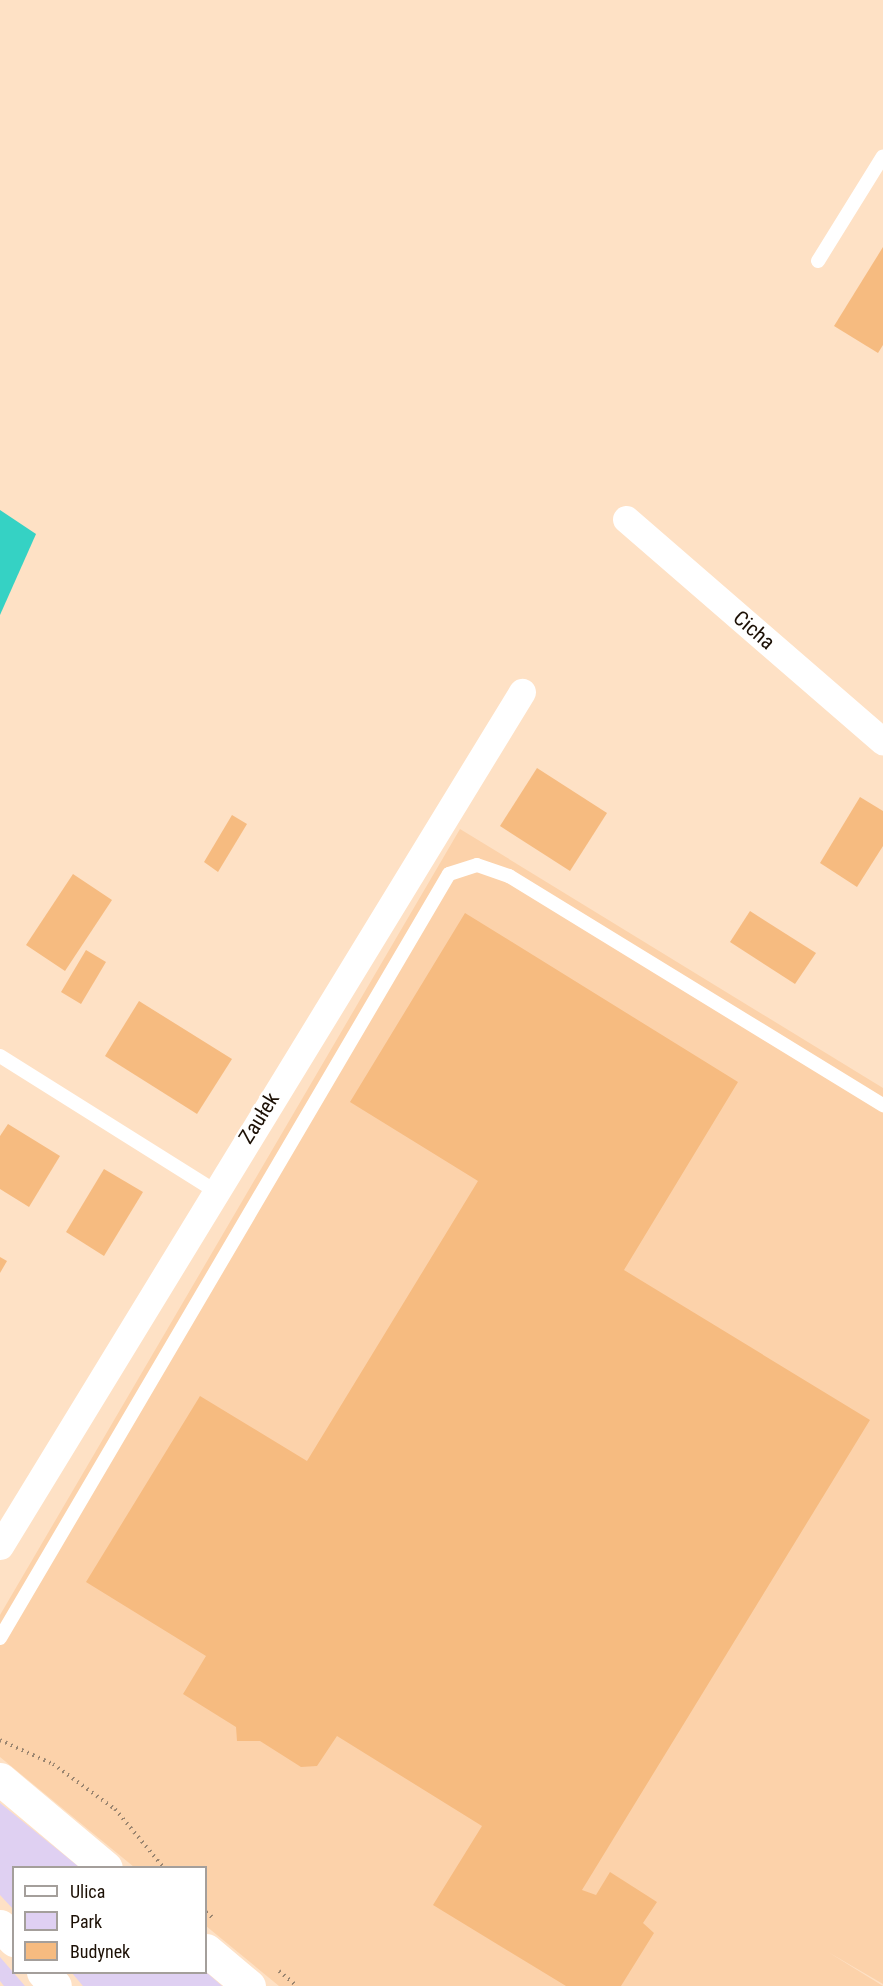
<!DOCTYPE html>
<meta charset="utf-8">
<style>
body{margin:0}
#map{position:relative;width:883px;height:1986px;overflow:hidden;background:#fee1c5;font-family:"Roboto Condensed",sans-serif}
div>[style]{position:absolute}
.built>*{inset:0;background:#fcd2aa}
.green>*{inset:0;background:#dfd0f2}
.water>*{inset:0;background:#35d2c4}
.building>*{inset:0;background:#f6bb80}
.path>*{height:4px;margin-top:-2px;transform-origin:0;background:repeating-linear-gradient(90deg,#9a8570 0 1.5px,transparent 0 6px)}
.lane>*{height:14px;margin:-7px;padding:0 7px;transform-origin:7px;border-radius:7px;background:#fff}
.street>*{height:27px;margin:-13.5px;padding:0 13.5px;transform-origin:13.5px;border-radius:13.5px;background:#fff}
.secondary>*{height:33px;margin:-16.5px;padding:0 16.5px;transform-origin:16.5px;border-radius:16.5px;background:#fff}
.primary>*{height:33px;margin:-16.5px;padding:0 16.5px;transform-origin:16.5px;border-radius:16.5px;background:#fff}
span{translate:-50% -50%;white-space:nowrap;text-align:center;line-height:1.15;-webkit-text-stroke:5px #fff;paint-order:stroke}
.street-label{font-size:21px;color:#1c1005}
.legend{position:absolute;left:12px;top:1866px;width:195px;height:108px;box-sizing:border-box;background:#fff;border:2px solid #a49f9b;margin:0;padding:8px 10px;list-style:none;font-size:18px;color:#1c1005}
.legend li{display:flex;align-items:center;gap:12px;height:30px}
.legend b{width:30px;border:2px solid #a49f9b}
</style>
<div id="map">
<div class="built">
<i style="clip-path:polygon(460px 829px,883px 1088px,883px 1984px,828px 1952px,883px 1986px,279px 1986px,206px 1926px,206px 1868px,134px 1867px,0 1757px,0 1615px)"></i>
</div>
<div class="green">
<i style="clip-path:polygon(0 1803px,79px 1867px,14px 1868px,13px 1909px,0 1895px)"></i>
<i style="clip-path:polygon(0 1957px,25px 1986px,4px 1986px,0 1981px)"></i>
<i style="clip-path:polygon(206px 1972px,222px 1986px,83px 1986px,72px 1973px)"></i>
</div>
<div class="water">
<i style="clip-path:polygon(0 510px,36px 534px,0 615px)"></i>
</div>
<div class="building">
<i style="clip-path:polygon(883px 247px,883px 345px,878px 353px,834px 326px)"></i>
<i style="clip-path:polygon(537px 768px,607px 813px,570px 871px,500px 826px)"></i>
<i style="clip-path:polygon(860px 797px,883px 811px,883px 846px,857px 887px,820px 863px)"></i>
<i style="clip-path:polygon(232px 815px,247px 824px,218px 872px,204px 862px)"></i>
<i style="clip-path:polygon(73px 874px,112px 900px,65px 971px,26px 945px)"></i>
<i style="clip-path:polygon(750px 911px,816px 953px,795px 984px,730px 942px)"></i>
<i style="clip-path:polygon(465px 913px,738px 1082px,624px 1270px,870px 1420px,582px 1890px,596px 1895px,610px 1872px,657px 1902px,643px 1923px,654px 1933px,621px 1986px,566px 1986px,433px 1905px,482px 1826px,337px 1736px,317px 1766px,301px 1767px,260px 1741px,237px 1741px,236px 1727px,183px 1694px,206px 1656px,86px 1582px,200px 1396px,307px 1461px,478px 1181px,350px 1102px)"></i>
<i style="clip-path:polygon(86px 950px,106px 962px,81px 1004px,61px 992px)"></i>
<i style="clip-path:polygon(139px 1001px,232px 1059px,197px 1114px,105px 1056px)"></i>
<i style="clip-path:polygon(8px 1124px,60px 1156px,29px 1207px,0 1189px,0 1136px)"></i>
<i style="clip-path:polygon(104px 1169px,143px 1192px,104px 1256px,66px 1232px)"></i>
<i style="clip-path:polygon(0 1257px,7px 1261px,0 1273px)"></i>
</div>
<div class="path">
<i style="left:0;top:1740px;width:58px;rotate:24.4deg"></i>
<i style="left:53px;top:1764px;width:77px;rotate:36deg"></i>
<i style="left:115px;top:1809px;width:77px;rotate:50.3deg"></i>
<i style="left:206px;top:1912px;width:8px;rotate:40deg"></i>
<i style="left:279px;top:1971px;width:23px;rotate:40deg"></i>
</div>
<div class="lane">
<i style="left:818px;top:261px;width:123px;rotate:-58.2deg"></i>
<i style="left:0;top:1056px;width:254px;rotate:32.1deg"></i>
<i style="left:0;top:1638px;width:886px;rotate:-59.56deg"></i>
<i style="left:449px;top:874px;width:29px;rotate:-18deg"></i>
<i style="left:477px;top:865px;width:34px;rotate:19deg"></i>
<i style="left:509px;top:876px;width:439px;rotate:31.5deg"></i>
</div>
<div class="street">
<i style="left:626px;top:519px;width:340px;rotate:40.9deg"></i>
<i style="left:0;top:1546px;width:1001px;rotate:-58.57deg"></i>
</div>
<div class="secondary">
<i style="left:0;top:1779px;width:138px;rotate:40deg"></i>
<i style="left:206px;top:1950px;width:56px;rotate:39.9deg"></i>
</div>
<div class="primary">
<i style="left:0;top:1926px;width:20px;rotate:45deg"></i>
<i style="left:43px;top:1972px;width:18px;rotate:49deg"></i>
</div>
<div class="street-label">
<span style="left:754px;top:630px;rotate:41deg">Cicha</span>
<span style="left:259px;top:1118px;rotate:-58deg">Zaułek</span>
</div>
<ul class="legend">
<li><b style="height:8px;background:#fff"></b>Ulica</li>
<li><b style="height:16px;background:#dfd0f2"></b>Park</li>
<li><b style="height:16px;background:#f6bb80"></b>Budynek</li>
</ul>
</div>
